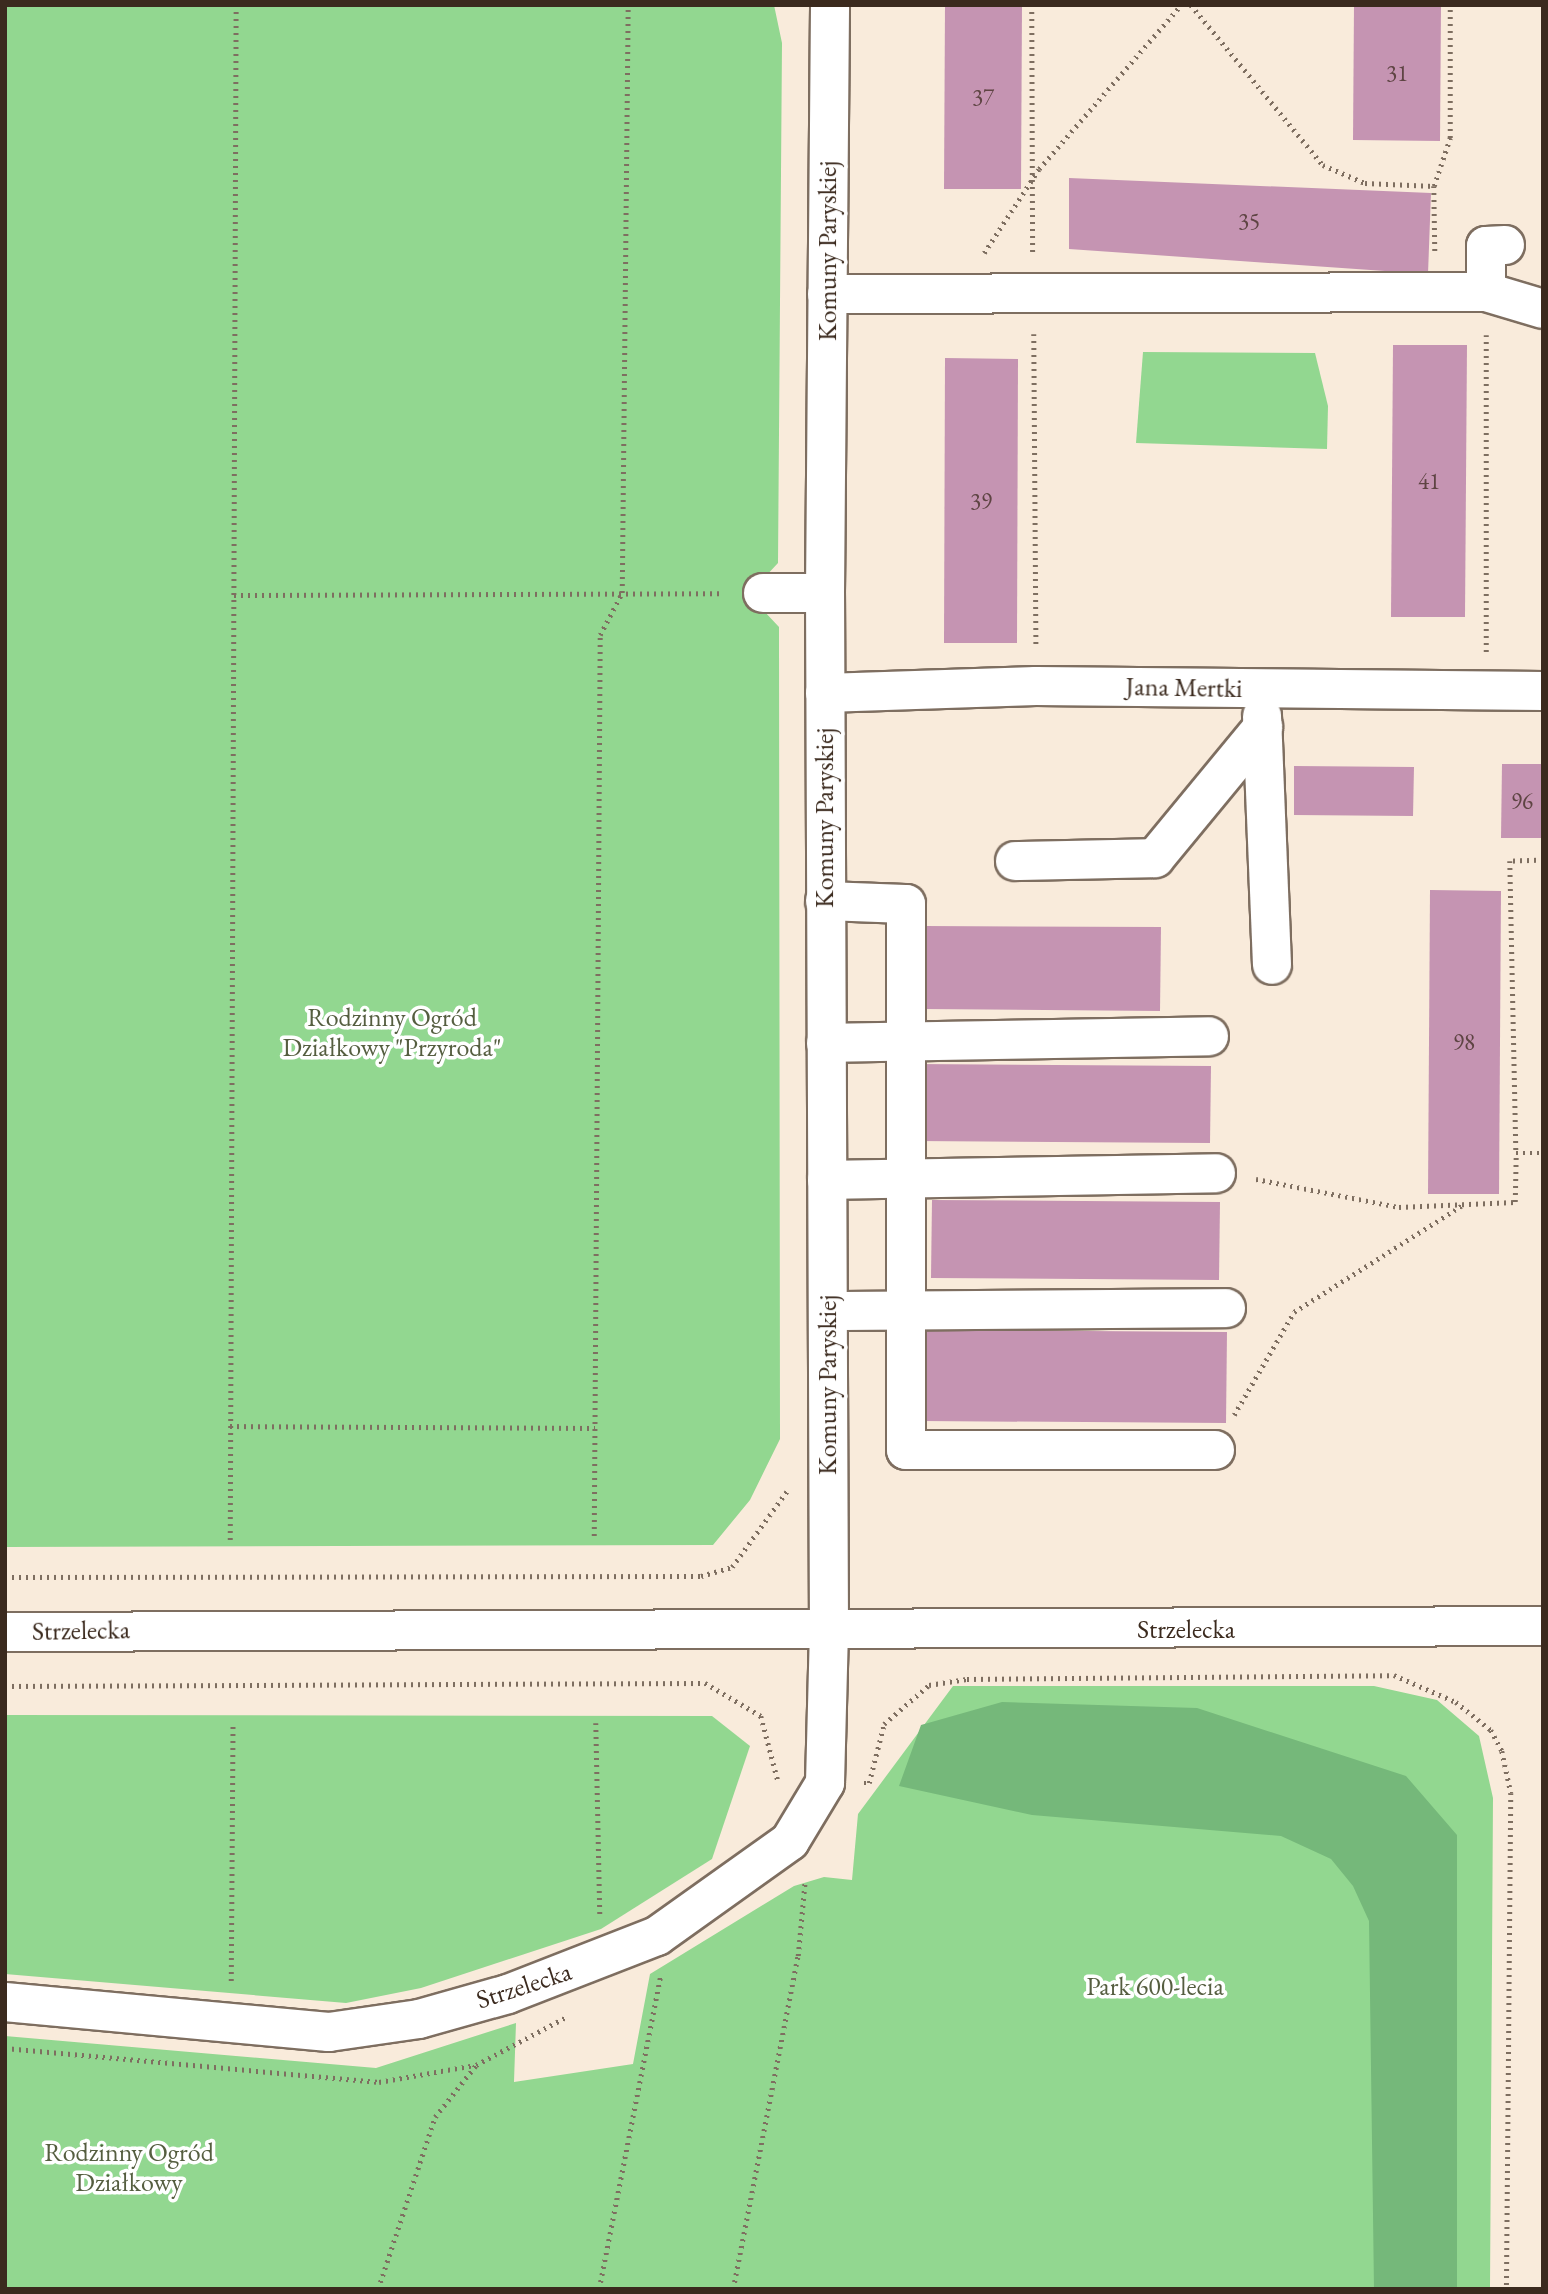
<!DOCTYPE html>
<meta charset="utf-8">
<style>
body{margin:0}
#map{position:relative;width:1548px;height:2294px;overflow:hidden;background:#f9ebdb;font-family:"EB Garamond",serif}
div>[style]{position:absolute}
.green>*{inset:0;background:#92d790}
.forest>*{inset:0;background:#75b87a}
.building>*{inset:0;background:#c594b2}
.path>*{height:4.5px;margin-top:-2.25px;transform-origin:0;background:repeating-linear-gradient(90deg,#7e6e60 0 2px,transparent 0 7px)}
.roads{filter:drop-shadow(2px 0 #7e6e60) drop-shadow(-2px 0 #7e6e60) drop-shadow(0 2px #7e6e60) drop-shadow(0 -2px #7e6e60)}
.minor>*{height:38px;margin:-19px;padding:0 19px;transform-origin:19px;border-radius:19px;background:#fff}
span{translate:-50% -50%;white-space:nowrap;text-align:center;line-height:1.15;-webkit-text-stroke:7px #fff;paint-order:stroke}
.number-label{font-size:23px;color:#5e4443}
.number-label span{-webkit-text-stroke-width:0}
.street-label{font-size:26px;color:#3b2a1e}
.park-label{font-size:26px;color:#555e40}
.frame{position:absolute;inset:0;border:7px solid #3b2a1e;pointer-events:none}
</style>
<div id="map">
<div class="green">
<i style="clip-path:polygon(5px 5px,774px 5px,782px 43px,778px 563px,764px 578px,763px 610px,779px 627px,780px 1439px,750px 1500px,713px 1545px,5px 1547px)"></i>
<i style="clip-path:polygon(1143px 352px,1315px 353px,1328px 406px,1327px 449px,1136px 443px)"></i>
<i style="clip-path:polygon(953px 1686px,1374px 1686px,1437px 1700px,1479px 1736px,1493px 1798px,1490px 2289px,5px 2289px,5px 2036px,376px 2068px,516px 2023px,514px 2082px,633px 2064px,650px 1974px,794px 1886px,824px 1877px,852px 1880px,858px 1814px)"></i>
<i style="clip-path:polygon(5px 1715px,712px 1716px,750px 1746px,712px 1859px,601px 1929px,421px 1988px,346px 2003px,5px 1974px)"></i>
</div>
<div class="forest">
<i style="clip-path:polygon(1002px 1702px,1197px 1708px,1406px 1776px,1457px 1835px,1457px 2289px,1374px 2289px,1369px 1921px,1353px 1886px,1331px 1859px,1281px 1836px,1032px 1815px,899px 1786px,921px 1725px)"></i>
</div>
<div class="building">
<i style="clip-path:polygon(945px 5px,1022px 5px,1021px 189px,944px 189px)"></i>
<i style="clip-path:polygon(1354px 5px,1441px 5px,1440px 141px,1353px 140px)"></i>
<i style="clip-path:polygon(1069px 178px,1431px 193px,1428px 274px,1069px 249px)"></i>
<i style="clip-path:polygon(1393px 345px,1467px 345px,1465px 617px,1391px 617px)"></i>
<i style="clip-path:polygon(945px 358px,1018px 359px,1017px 643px,944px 643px)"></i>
<i style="clip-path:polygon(1502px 764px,1543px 764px,1543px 838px,1501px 838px)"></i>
<i style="clip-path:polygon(1294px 766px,1414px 767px,1413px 816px,1294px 815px)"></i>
<i style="clip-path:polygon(1430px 890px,1501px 891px,1499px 1194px,1428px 1194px)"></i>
<i style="clip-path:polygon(924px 926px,1161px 927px,1160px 1011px,923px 1009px)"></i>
<i style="clip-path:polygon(916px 1064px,1211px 1066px,1210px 1143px,916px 1141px)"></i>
<i style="clip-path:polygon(932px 1200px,1220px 1202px,1219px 1280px,931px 1278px)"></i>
<i style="clip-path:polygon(923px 1330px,1227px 1332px,1226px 1423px,922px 1421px)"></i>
</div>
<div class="path">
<i style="left:1032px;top:5px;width:250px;rotate:89.8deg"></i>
<i style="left:1191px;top:5px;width:207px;rotate:50.5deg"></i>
<i style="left:1323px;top:165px;width:46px;rotate:23.2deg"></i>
<i style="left:1365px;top:183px;width:69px;rotate:2.5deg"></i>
<i style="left:1434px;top:186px;width:51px;rotate:-71.6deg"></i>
<i style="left:1450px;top:138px;width:133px;rotate:-90deg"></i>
<i style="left:1434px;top:186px;width:66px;rotate:89.1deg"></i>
<i style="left:984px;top:253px;width:100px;rotate:-56.8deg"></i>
<i style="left:1039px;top:169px;width:217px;rotate:-49.1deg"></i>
<i style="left:1034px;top:334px;width:313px;rotate:89.6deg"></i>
<i style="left:234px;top:595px;width:490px;rotate:-0.2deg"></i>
<i style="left:1486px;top:652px;width:317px;rotate:-90deg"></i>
<i style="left:1543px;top:860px;width:33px;rotate:178deg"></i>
<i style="left:1510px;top:861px;width:292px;rotate:88.8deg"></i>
<i style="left:1516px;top:1153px;width:27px"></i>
<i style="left:1256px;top:1179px;width:146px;rotate:11.1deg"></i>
<i style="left:1399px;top:1207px;width:116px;rotate:-2.5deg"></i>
<i style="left:1515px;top:1202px;width:49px;rotate:-88.8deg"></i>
<i style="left:1234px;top:1415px;width:119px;rotate:-59.8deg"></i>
<i style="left:1294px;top:1312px;width:201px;rotate:-32.4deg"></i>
<i style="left:230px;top:1426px;width:365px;rotate:0.3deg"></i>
<i style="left:594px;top:1536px;width:901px;rotate:-89.62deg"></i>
<i style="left:600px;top:635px;width:47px;rotate:-62.4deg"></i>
<i style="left:622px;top:593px;width:588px;rotate:-89.42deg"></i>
<i style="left:230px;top:1540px;width:1535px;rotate:-89.78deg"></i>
<i style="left:5px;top:1577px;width:696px;rotate:-0.08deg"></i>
<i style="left:701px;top:1576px;width:32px;rotate:-16deg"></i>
<i style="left:732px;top:1567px;width:94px;rotate:-54.1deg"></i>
<i style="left:5px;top:1686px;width:700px;rotate:-0.25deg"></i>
<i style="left:705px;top:1683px;width:65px;rotate:30.5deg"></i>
<i style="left:761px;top:1716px;width:67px;rotate:75.3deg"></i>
<i style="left:596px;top:1723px;width:192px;rotate:88.8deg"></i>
<i style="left:864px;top:1783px;width:5px"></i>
<i style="left:869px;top:1783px;width:61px;rotate:-75.7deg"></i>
<i style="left:884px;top:1724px;width:60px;rotate:-40.9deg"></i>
<i style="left:929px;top:1685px;width:38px;rotate:-9deg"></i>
<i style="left:967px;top:1679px;width:427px;rotate:-0.5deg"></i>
<i style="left:1394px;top:1675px;width:68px;rotate:23.5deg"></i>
<i style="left:1456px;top:1702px;width:45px;rotate:38.7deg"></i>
<i style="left:1491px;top:1730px;width:24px;rotate:62deg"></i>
<i style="left:1502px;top:1751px;width:43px;rotate:77.9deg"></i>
<i style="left:1511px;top:1793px;width:496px;rotate:90.5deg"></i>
<i style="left:231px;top:1981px;width:259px;rotate:-89.6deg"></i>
<i style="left:5px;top:2048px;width:376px;rotate:5.2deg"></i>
<i style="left:379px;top:2082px;width:97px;rotate:-10deg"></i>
<i style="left:378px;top:2289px;width:181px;rotate:-71.7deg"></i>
<i style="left:435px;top:2117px;width:66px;rotate:-51.7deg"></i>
<i style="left:476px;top:2065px;width:104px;rotate:-28deg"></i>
<i style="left:599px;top:2289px;width:318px;rotate:-78.9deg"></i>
<i style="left:733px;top:2289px;width:339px;rotate:-79deg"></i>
<i style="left:798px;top:1956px;width:76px;rotate:-84.7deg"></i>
</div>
<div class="roads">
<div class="minor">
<i style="left:1486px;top:292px;width:59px;rotate:16.6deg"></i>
<i style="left:827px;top:294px;width:659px;rotate:-0.17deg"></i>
<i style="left:1486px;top:292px;width:46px;rotate:-90deg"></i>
<i style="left:1486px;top:246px;width:19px;rotate:-3deg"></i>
<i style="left:763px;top:593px;width:62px"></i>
<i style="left:825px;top:693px;width:211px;rotate:-1.9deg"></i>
<i style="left:1036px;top:686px;width:507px;rotate:0.57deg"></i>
<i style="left:1262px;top:716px;width:249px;rotate:87.7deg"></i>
<i style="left:1015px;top:861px;width:140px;rotate:-1.2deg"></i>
<i style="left:1155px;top:858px;width:170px;rotate:-50.5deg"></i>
<i style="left:825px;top:901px;width:81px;rotate:2.1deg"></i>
<i style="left:906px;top:904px;width:546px;rotate:90deg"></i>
<i style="left:906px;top:1450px;width:309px"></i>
<i style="left:826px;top:1043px;width:383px;rotate:-1deg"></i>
<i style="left:827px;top:1180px;width:389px;rotate:-1deg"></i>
<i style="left:828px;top:1311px;width:398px;rotate:-0.4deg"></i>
<i style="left:5px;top:1632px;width:1538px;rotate:-0.22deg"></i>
<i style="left:5px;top:2002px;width:325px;rotate:5.3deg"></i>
<i style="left:329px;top:2032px;width:91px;rotate:-8.2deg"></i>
<i style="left:419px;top:2019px;width:92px;rotate:-15.7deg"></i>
<i style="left:508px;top:1994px;width:160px;rotate:-21.3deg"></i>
<i style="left:657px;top:1936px;width:163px;rotate:-35.5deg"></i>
<i style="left:790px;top:1841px;width:68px;rotate:-58.9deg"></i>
<i style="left:825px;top:1783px;width:153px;rotate:-88.5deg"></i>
<i style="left:829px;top:1630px;width:1037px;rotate:-90.22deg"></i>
<i style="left:825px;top:593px;width:588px;rotate:-89.51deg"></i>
</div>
</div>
<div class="number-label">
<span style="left:1397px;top:73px">31</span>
<span style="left:983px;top:97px">37</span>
<span style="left:1249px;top:221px">35</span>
<span style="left:1429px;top:481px">41</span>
<span style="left:981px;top:501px">39</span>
<span style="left:1522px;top:801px">96</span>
<span style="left:1464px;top:1042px">98</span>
</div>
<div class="street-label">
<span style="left:828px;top:251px;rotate:-90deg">Komuny Paryskiej</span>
<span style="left:1184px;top:688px;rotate:1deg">Jana Mertki</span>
<span style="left:825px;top:818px;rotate:-90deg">Komuny Paryskiej</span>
<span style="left:828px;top:1385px;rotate:-90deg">Komuny Paryskiej</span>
<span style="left:1186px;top:1630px">Strzelecka</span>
<span style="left:81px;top:1631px;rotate:-1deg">Strzelecka</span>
<span style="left:524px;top:1986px;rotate:-18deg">Strzelecka</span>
</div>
<div class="park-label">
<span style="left:392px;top:1033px">Rodzinny Ogród<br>Działkowy "Przyroda"</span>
<span style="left:1155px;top:1987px">Park 600-lecia</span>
<span style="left:129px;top:2168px">Rodzinny Ogród<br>Działkowy</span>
</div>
<div class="frame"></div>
</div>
